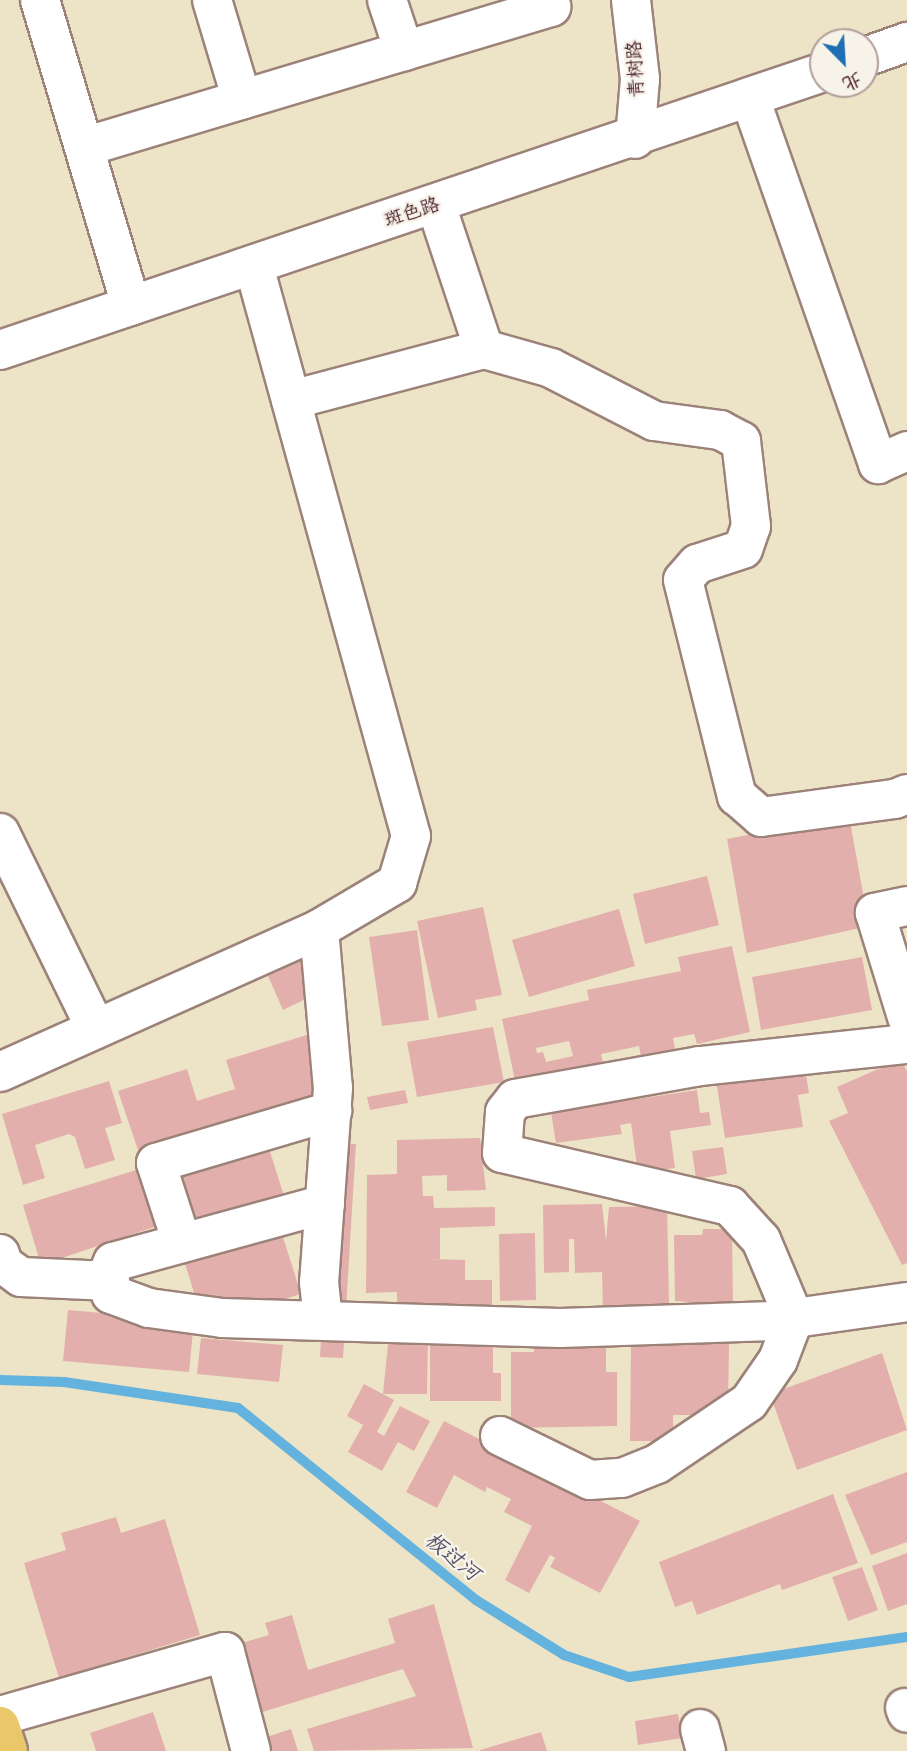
<!DOCTYPE html>
<meta charset="utf-8">
<style>
body{margin:0}
#map{position:relative;width:907px;height:1751px;overflow:hidden;background:#ede4c7;font-family:"Balsamiq Sans","LXGW WenKai TC",sans-serif}
div>[style]{position:absolute}
.stream>*{height:10px;margin:-5px;padding:0 5px;transform-origin:5px;border-radius:5px;background:#64b2de}
.building>*{inset:0;background:#e3afac}
.roads{filter:drop-shadow(2px 0 #9c8279) drop-shadow(-2px 0 #9c8279) drop-shadow(0 2px #9c8279) drop-shadow(0 -2px #9c8279)}
.minor>*{height:38px;margin:-19px;padding:0 19px;transform-origin:19px;border-radius:19px;background:#fff}
.major>*{height:38px;margin:-19px;padding:0 19px;transform-origin:19px;border-radius:19px;background:#eac769}
span{translate:-50% -50%;white-space:nowrap;text-align:center;line-height:1.15;-webkit-text-stroke:5px #f7f3e8;paint-order:stroke}
.street-label{font-size:19px;color:#4a1f2b}
.water-label{font-size:21px;color:#53526a;font-style:italic}
.north{position:absolute;left:809px;top:28px;width:70px;height:70px;box-sizing:border-box;background:#f7f3e8;border:2px solid #b29e9c;border-radius:50%;rotate:156deg;font-size:19px;font-weight:700;line-height:28px;text-align:center;color:#4a1f2b}
.north::after{content:'';display:block;margin:auto;width:24px;height:32px;background:#1f6fb2;clip-path:polygon(50% 0,100% 100%,50% 72%,0 100%)}
</style>
<div id="map">
<div class="stream">
<i style="left:0;top:1380px;width:64px;rotate:1.8deg"></i>
<i style="left:64px;top:1382px;width:176px;rotate:8.5deg"></i>
<i style="left:238px;top:1408px;width:306px;rotate:38.9deg"></i>
<i style="left:476px;top:1600px;width:104px;rotate:32deg"></i>
<i style="left:564px;top:1655px;width:69px;rotate:18.7deg"></i>
<i style="left:629px;top:1677px;width:281px;rotate:-8.2deg"></i>
</div>
<div class="building">
<i style="clip-path:polygon(849px 816px,869px 926px,747px 953px,727px 839px)"></i>
<i style="clip-path:polygon(707px 876px,719px 925px,645px 944px,633px 894px)"></i>
<i style="clip-path:polygon(483px 907px,502px 995px,475px 1000px,477px 1010px,438px 1018px,417px 921px)"></i>
<i style="clip-path:polygon(619px 909px,635px 966px,529px 997px,512px 940px)"></i>
<i style="clip-path:polygon(417px 930px,429px 1020px,382px 1026px,369px 937px)"></i>
<i style="clip-path:polygon(evenodd,732px 946px,750px 1032px,697px 1044px,694px 1034px,673px 1038px,677px 1060px,643px 1067px,639px 1046px,601px 1054px,605px 1071px,517px 1090px,502px 1019px,589px 1000px,587px 990px,681px 971px,678px 957px,732px 946px,569px 1041px,573px 1056px,546px 1062px,543px 1052px,537px 1053px,536px 1048px,569px 1041px)"></i>
<i style="clip-path:polygon(862px 957px,872px 1010px,761px 1030px,752px 977px)"></i>
<i style="clip-path:polygon(300px 961px,316px 994px,283px 1010px,268px 976px)"></i>
<i style="clip-path:polygon(493px 1027px,504px 1082px,417px 1097px,407px 1042px)"></i>
<i style="clip-path:polygon(310px 1034px,336px 1098px,258px 1114px,138px 1150px,118px 1091px,187px 1069px,197px 1101px,235px 1089px,226px 1060px)"></i>
<i style="clip-path:polygon(901px 1059px,907px 1072px,907px 1263px,902px 1265px,829px 1121px,848px 1113px,837px 1087px)"></i>
<i style="clip-path:polygon(804px 1062px,809px 1093px,798px 1095px,803px 1127px,725px 1138px,715px 1074px)"></i>
<i style="clip-path:polygon(109px 1081px,122px 1123px,105px 1128px,115px 1160px,85px 1169px,75px 1137px,69px 1134px,35px 1145px,45px 1178px,23px 1185px,2px 1114px)"></i>
<i style="clip-path:polygon(405px 1090px,408px 1103px,370px 1110px,367px 1097px)"></i>
<i style="clip-path:polygon(615px 1090px,618px 1102px,697px 1090px,700px 1113px,709px 1112px,711px 1125px,670px 1131px,675px 1168px,638px 1173px,631px 1123px,620px 1125px,622px 1134px,556px 1143px,549px 1100px)"></i>
<i style="clip-path:polygon(480px 1138px,486px 1190px,447px 1191px,447px 1175px,422px 1176px,423px 1196px,433px 1196px,434px 1208px,495px 1207px,495px 1226px,440px 1228px,440px 1259px,429px 1259px,465px 1260px,465px 1280px,492px 1280px,492px 1308px,397px 1320px,397px 1292px,366px 1293px,367px 1175px,397px 1174px,397px 1140px)"></i>
<i style="clip-path:polygon(267px 1142px,284px 1196px,187px 1226px,171px 1172px)"></i>
<i style="clip-path:polygon(332px 1143px,356px 1144px,343px 1358px,320px 1357px)"></i>
<i style="clip-path:polygon(723px 1147px,727px 1174px,696px 1179px,692px 1151px)"></i>
<i style="clip-path:polygon(146px 1167px,163px 1224px,41px 1265px,23px 1205px)"></i>
<i style="clip-path:polygon(602px 1204px,606px 1241px,609px 1207px,667px 1206px,669px 1304px,603px 1309px,602px 1272px,575px 1273px,574px 1239px,569px 1239px,569px 1272px,544px 1273px,543px 1205px)"></i>
<i style="clip-path:polygon(703px 1229px,732px 1229px,733px 1305px,675px 1301px,674px 1235px,702px 1235px)"></i>
<i style="clip-path:polygon(535px 1233px,536px 1300px,500px 1301px,499px 1234px)"></i>
<i style="clip-path:polygon(282px 1234px,301px 1294px,204px 1324px,185px 1264px)"></i>
<i style="clip-path:polygon(68px 1310px,194px 1321px,189px 1372px,63px 1361px)"></i>
<i style="clip-path:polygon(430px 1332px,493px 1332px,493px 1373px,501px 1373px,501px 1401px,430px 1401px)"></i>
<i style="clip-path:polygon(389px 1334px,428px 1334px,427px 1394px,383px 1394px)"></i>
<i style="clip-path:polygon(201px 1338px,283px 1345px,279px 1382px,197px 1374px)"></i>
<i style="clip-path:polygon(729px 1342px,728px 1415px,673px 1415px,673px 1441px,630px 1441px,631px 1343px)"></i>
<i style="clip-path:polygon(534px 1343px,606px 1343px,606px 1372px,617px 1372px,617px 1426px,511px 1428px,511px 1352px,534px 1352px)"></i>
<i style="clip-path:polygon(882px 1353px,907px 1430px,797px 1470px,770px 1394px)"></i>
<i style="clip-path:polygon(364px 1384px,394px 1400px,377px 1432px,384px 1436px,400px 1406px,430px 1421px,414px 1451px,398px 1442px,382px 1471px,348px 1452px,363px 1425px,347px 1416px)"></i>
<i style="clip-path:polygon(444px 1421px,640px 1521px,600px 1593px,550px 1567px,555px 1558px,550px 1555px,529px 1593px,505px 1580px,532px 1526px,504px 1512px,511px 1499px,487px 1487px,485px 1492px,454px 1475px,437px 1508px,406px 1492px)"></i>
<i style="clip-path:polygon(907px 1472px,907px 1542px,871px 1555px,845px 1495px)"></i>
<i style="clip-path:polygon(833px 1494px,858px 1563px,782px 1590px,780px 1584px,697px 1615px,692px 1601px,675px 1607px,659px 1562px)"></i>
<i style="clip-path:polygon(116px 1517px,121px 1533px,165px 1519px,200px 1635px,59px 1678px,24px 1563px,66px 1550px,61px 1533px)"></i>
<i style="clip-path:polygon(907px 1553px,907px 1604px,888px 1611px,872px 1566px)"></i>
<i style="clip-path:polygon(862px 1567px,878px 1610px,848px 1621px,832px 1577px)"></i>
<i style="clip-path:polygon(434px 1604px,473px 1748px,314px 1751px,307px 1729px,416px 1696px,403px 1669px,249px 1716px,228px 1647px,269px 1635px,265px 1623px,292px 1615px,308px 1670px,395px 1643px,388px 1619px)"></i>
<i style="clip-path:polygon(153px 1712px,166px 1751px,96px 1751px,90px 1733px)"></i>
<i style="clip-path:polygon(678px 1714px,682px 1738px,638px 1745px,635px 1721px)"></i>
<i style="clip-path:polygon(291px 1729px,298px 1751px,257px 1751px,254px 1741px)"></i>
<i style="clip-path:polygon(541px 1732px,547px 1751px,480px 1751px,480px 1750px)"></i>
</div>
<div class="roads">
<div class="minor">
<i style="left:40px;top:0;width:319px;rotate:73.4deg"></i>
<i style="left:212px;top:0;width:104px;rotate:73.3deg"></i>
<i style="left:387px;top:0;width:54px;rotate:71.6deg"></i>
<i style="left:631px;top:0;width:80px;rotate:83.5deg"></i>
<i style="left:640px;top:79px;width:60px;rotate:94.8deg"></i>
<i style="left:865px;top:57px;width:45px;rotate:-19.7deg"></i>
<i style="left:750px;top:98px;width:388px;rotate:70.7deg"></i>
<i style="left:878px;top:464px;width:32px;rotate:-24deg"></i>
<i style="left:84px;top:147px;width:488px;rotate:-16.7deg"></i>
<i style="left:551px;top:7px;width:7px;rotate:-106deg"></i>
<i style="left:436px;top:205px;width:152px;rotate:71.6deg"></i>
<i style="left:0;top:350px;width:869px;rotate:-18.66deg"></i>
<i style="left:291px;top:400px;width:200px;rotate:-14.8deg"></i>
<i style="left:484px;top:349px;width:70px;rotate:15.8deg"></i>
<i style="left:551px;top:368px;width:116px;rotate:27.2deg"></i>
<i style="left:654px;top:421px;width:67px;rotate:7.8deg"></i>
<i style="left:720px;top:430px;width:24px;rotate:28deg"></i>
<i style="left:741px;top:441px;width:86px;rotate:83.3deg"></i>
<i style="left:751px;top:526px;width:24px;rotate:109deg"></i>
<i style="left:743px;top:549px;width:48px;rotate:161.9deg"></i>
<i style="left:697px;top:564px;width:21px;rotate:131deg"></i>
<i style="left:683px;top:580px;width:223px;rotate:76deg"></i>
<i style="left:737px;top:796px;width:32px;rotate:41deg"></i>
<i style="left:761px;top:817px;width:135px;rotate:-7.7deg"></i>
<i style="left:895px;top:799px;width:13px;rotate:-23deg"></i>
<i style="left:0;top:833px;width:218px;rotate:63.9deg"></i>
<i style="left:907px;top:906px;width:33px;rotate:168deg"></i>
<i style="left:875px;top:913px;width:109px;rotate:72.9deg"></i>
<i style="left:319px;top:929px;width:160px;rotate:85deg"></i>
<i style="left:333px;top:1088px;width:195px;rotate:94.1deg"></i>
<i style="left:319px;top:1282px;width:37px;rotate:84deg"></i>
<i style="left:0;top:1072px;width:350px;rotate:-24.1deg"></i>
<i style="left:319px;top:929px;width:91px;rotate:-30.5deg"></i>
<i style="left:397px;top:883px;width:49px;rotate:-73.4deg"></i>
<i style="left:411px;top:836px;width:591px;rotate:-105.4deg"></i>
<i style="left:325px;top:1204px;width:220px;rotate:164.7deg"></i>
<i style="left:113px;top:1262px;width:10px;rotate:114deg"></i>
<i style="left:109px;top:1271px;width:23px;rotate:85deg"></i>
<i style="left:111px;top:1294px;width:40px;rotate:20.2deg"></i>
<i style="left:149px;top:1308px;width:74px;rotate:7.8deg"></i>
<i style="left:222px;top:1318px;width:338px;rotate:1.7deg"></i>
<i style="left:560px;top:1328px;width:214px;rotate:-1.9deg"></i>
<i style="left:774px;top:1321px;width:134px;rotate:-8.1deg"></i>
<i style="left:182px;top:1243px;width:84px;rotate:-108deg"></i>
<i style="left:156px;top:1163px;width:184px;rotate:-16.5deg"></i>
<i style="left:0;top:1254px;width:10px;rotate:73deg"></i>
<i style="left:3px;top:1264px;width:22px;rotate:36deg"></i>
<i style="left:21px;top:1277px;width:89px;rotate:2.6deg"></i>
<i style="left:500px;top:1436px;width:100px;rotate:26.1deg"></i>
<i style="left:590px;top:1480px;width:32px;rotate:-4deg"></i>
<i style="left:622px;top:1478px;width:38px;rotate:-22deg"></i>
<i style="left:657px;top:1464px;width:111px;rotate:-34deg"></i>
<i style="left:749px;top:1402px;width:51px;rotate:-55.4deg"></i>
<i style="left:778px;top:1360px;width:45px;rotate:-69.1deg"></i>
<i style="left:794px;top:1318px;width:85px;rotate:-112.9deg"></i>
<i style="left:761px;top:1240px;width:46px;rotate:-132.4deg"></i>
<i style="left:730px;top:1206px;width:234px;rotate:-166.9deg"></i>
<i style="left:502px;top:1153px;width:41px;rotate:-85.8deg"></i>
<i style="left:505px;top:1112px;width:16px;rotate:-52deg"></i>
<i style="left:515px;top:1099px;width:188px;rotate:-10.1deg"></i>
<i style="left:700px;top:1066px;width:208px;rotate:-6.1deg"></i>
<i style="left:905px;top:1708px;width:5px;rotate:68deg"></i>
<i style="left:0;top:1716px;width:234px;rotate:-15.9deg"></i>
<i style="left:225px;top:1652px;width:102px;rotate:75.3deg"></i>
<i style="left:700px;top:1729px;width:23px;rotate:75deg"></i>
</div>
<div class="major">
<i style="left:0;top:1726px;width:26px;rotate:72deg"></i>
</div>
</div>
<div class="street-label">
<span style="left:636px;top:69px;rotate:-93deg">青树路</span>
<span style="left:412px;top:213px;rotate:-18deg">斑色路</span>
</div>
<div class="water-label">
<span style="left:452px;top:1557px;rotate:39deg">板过河</span>
</div>
<div class="north">北</div>
</div>
